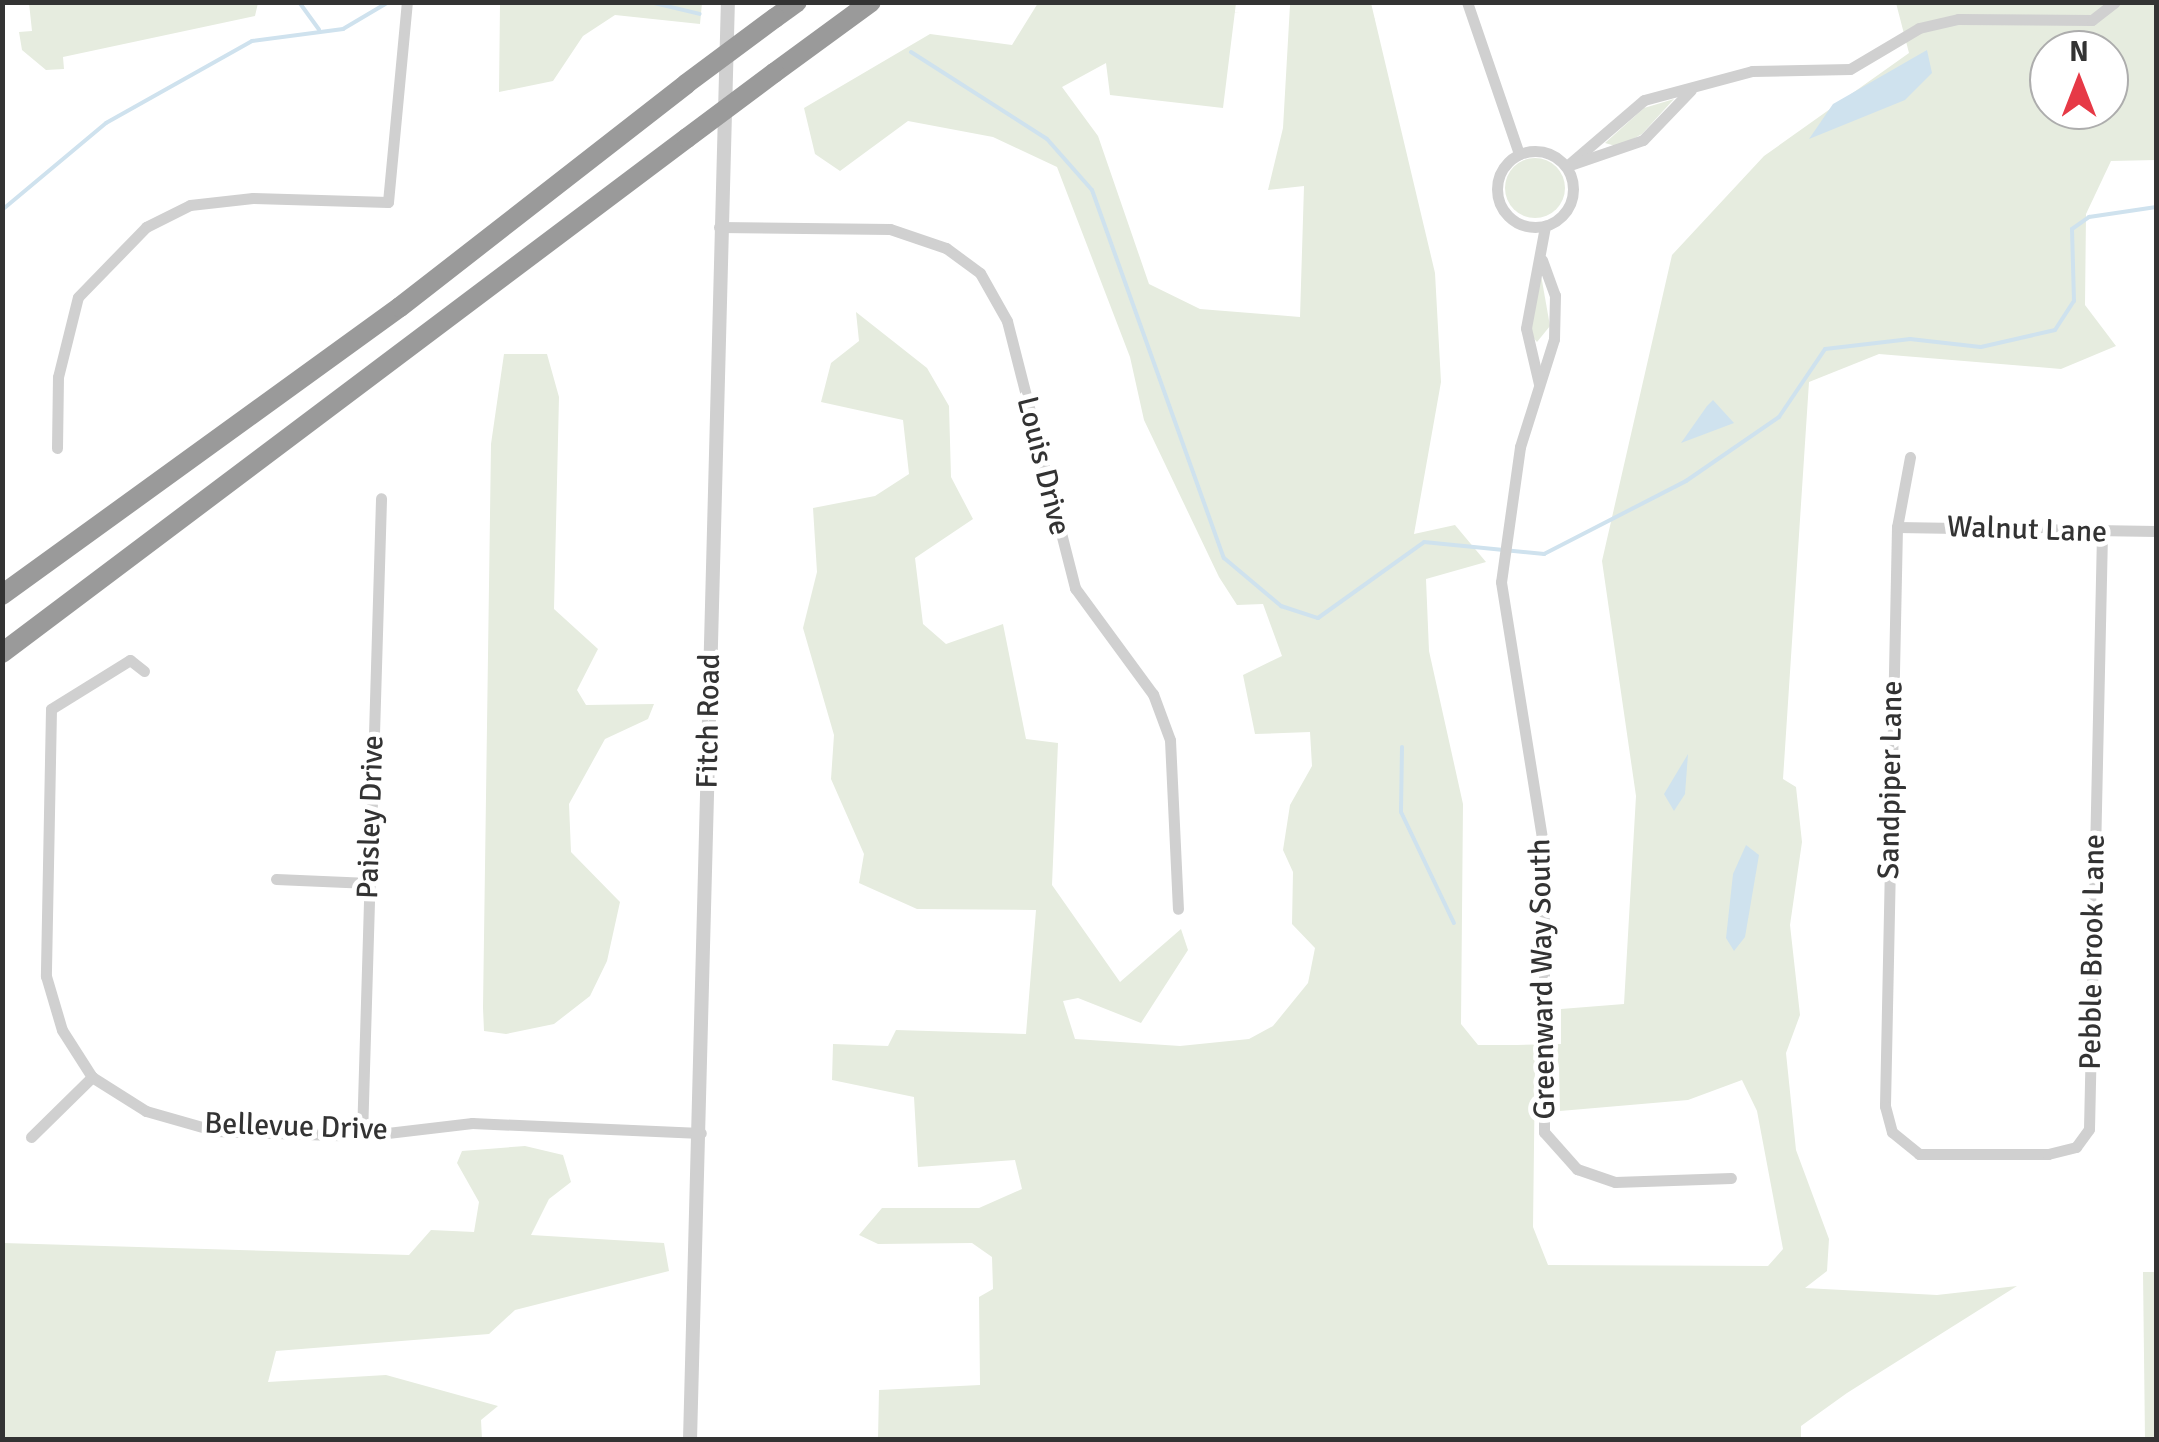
<!DOCTYPE html>
<style>
body{margin:0}
#map{position:relative;width:2159px;height:1442px;overflow:hidden;background:#fff;font-family:Signika,sans-serif}
div>[style]{position:absolute}
.green>*{inset:0;background:#e6ecdf}
.round{border-radius:50%}
.water>*{inset:0;background:#cfe2ee}
.stream>*{height:4px;margin:-2px;padding:0 2px;transform-origin:2px;border-radius:2px;background:#cfe2ee}
.minor>*{height:11px;margin:-5.5px;padding:0 5.5px;transform-origin:5.5px;border-radius:5.5px;background:#d0d0d0}
.minor>.ring{margin:-5.5px;padding:0;box-sizing:content-box;background:none;border:11px solid #d0d0d0;border-radius:50%}
.tertiary>*{height:14px;margin:-7px;padding:0 7px;transform-origin:7px;border-radius:7px;background:#d0d0d0}
.motorway>*{height:20px;margin:-10px;padding:0 10px;transform-origin:10px;border-radius:10px;background:#9a9a9a}
.motorway-bridge>*{height:20px;margin:-10px;padding:0 10px;transform-origin:10px;border-radius:10px;background:#9a9a9a}
span{translate:-50% -50%;white-space:nowrap;text-align:center;line-height:1.15;-webkit-text-stroke:10px #fff;paint-order:stroke}
.street-label{font-size:30px;color:#333}
.frame{position:absolute;inset:0;border:5px solid #333;pointer-events:none}
.north{position:absolute;left:2029px;top:30px;width:100px;height:100px;box-sizing:border-box;background:#fff;border:2px solid #adadad;border-radius:50%;rotate:0deg;font-size:28px;font-weight:700;line-height:40px;text-align:center;color:#333}
.north::after{content:'';display:block;margin:auto;width:35px;height:45px;background:#e63946;clip-path:polygon(50% 0,100% 100%,50% 72%,0 100%)}
</style>
<div id="map">
<div class="green">
<i style="clip-path:polygon(29px 3px,29px 2px,258px 3px,255px 16px,63px 57px,64px 69px,46px 70px,22px 50px,19px 32px,32px 31px)"></i>
<i style="clip-path:polygon(500px 3px,500px 2px,702px 3px,700px 24px,615px 15px,583px 36px,553px 81px,499px 92px)"></i>
<i style="clip-path:polygon(evenodd,1038px 3px,1236px 3px,1223px 108px,1110px 95px,1106px 63px,1062px 87px,1098px 136px,1149px 284px,1200px 309px,1300px 317px,1304px 186px,1268px 190px,1283px 128px,1290px 5px,1273px 3px,1371px 3px,1435px 273px,1441px 382px,1414px 534px,1455px 525px,1486px 562px,1426px 579px,1429px 651px,1463px 804px,1461px 1024px,1478px 1045px,1517px 1045px,1561px 1044px,1561px 1009px,1624px 1004px,1636px 796px,1602px 561px,1672px 255px,1764px 156px,1909px 53px,1896px 3px,2156px 3px,2156px 160px,2111px 161px,2086px 214px,2085px 305px,2116px 346px,2061px 369px,1879px 354px,1809px 382px,1783px 779px,1796px 787px,1802px 842px,1790px 925px,1800px 1015px,1786px 1053px,1796px 1150px,1829px 1239px,1827px 1271px,1805px 1288px,1937px 1295px,2017px 1286px,1847px 1393px,1801px 1426px,1801px 1439px,878px 1439px,879px 1390px,980px 1385px,979px 1297px,993px 1289px,992px 1257px,972px 1243px,878px 1244px,859px 1235px,882px 1208px,979px 1208px,1022px 1189px,1015px 1160px,918px 1167px,914px 1097px,832px 1080px,833px 1044px,888px 1046px,896px 1030px,1026px 1034px,1036px 910px,917px 909px,859px 883px,864px 854px,831px 779px,834px 735px,803px 628px,817px 572px,813px 508px,875px 496px,909px 474px,903px 420px,821px 402px,831px 363px,859px 341px,856px 312px,927px 368px,949px 406px,951px 477px,973px 519px,915px 558px,923px 624px,946px 644px,1003px 624px,1026px 739px,1058px 743px,1052px 885px,1120px 982px,1181px 929px,1188px 950px,1141px 1023px,1078px 998px,1063px 1001px,1075px 1039px,1180px 1046px,1249px 1039px,1273px 1026px,1308px 983px,1315px 948px,1292px 924px,1293px 872px,1283px 850px,1290px 805px,1312px 766px,1310px 732px,1255px 734px,1243px 675px,1282px 656px,1263px 604px,1237px 605px,1219px 577px,1144px 420px,1130px 357px,1057px 167px,993px 137px,908px 121px,840px 171px,815px 154px,804px 108px,930px 34px,1012px 45px,1038px 3px,2049px 50px,2109px 50px,2109px 110px,2049px 110px,2049px 50px,1038px 3px,1535px 1066px,1559px 1067px,1560px 1111px,1688px 1100px,1742px 1080px,1757px 1111px,1783px 1249px,1768px 1266px,1548px 1265px,1533px 1227px,1535px 1066px)"></i>
<i style="clip-path:polygon(1674px 99px,1642px 134px,1619px 147px,1605px 143px,1644px 108px)"></i>
<i class="round" style="left:1505px;top:158px;width:60px;height:60px"></i>
<i style="clip-path:polygon(1541px 275px,1550px 326px,1537px 342px,1530px 334px)"></i>
<i style="clip-path:polygon(504px 354px,547px 354px,559px 397px,554px 609px,598px 649px,577px 690px,586px 705px,654px 704px,648px 719px,605px 739px,569px 804px,571px 852px,620px 902px,607px 961px,590px 996px,554px 1024px,506px 1034px,484px 1031px,483px 1008px,491px 444px)"></i>
<i style="clip-path:polygon(525px 1146px,563px 1155px,571px 1182px,549px 1199px,531px 1235px,664px 1243px,669px 1271px,515px 1310px,489px 1334px,276px 1351px,268px 1382px,386px 1375px,498px 1406px,481px 1420px,482px 1439px,3px 1439px,3px 1243px,409px 1255px,431px 1230px,474px 1232px,479px 1202px,457px 1163px,462px 1151px)"></i>
<i style="clip-path:polygon(2143px 1272px,2156px 1272px,2156px 1439px,2145px 1439px)"></i>
</div>
<div class="water">
<i style="clip-path:polygon(1927px 50px,1932px 73px,1905px 100px,1809px 139px,1833px 104px)"></i>
<i style="clip-path:polygon(1713px 400px,1734px 423px,1681px 443px,1707px 406px)"></i>
<i style="clip-path:polygon(1688px 754px,1685px 794px,1674px 811px,1664px 794px)"></i>
<i style="clip-path:polygon(1746px 845px,1759px 855px,1745px 937px,1734px 951px,1726px 938px,1733px 874px)"></i>
</div>
<div class="stream">
<i style="left:299px;top:2px;width:34px;rotate:54deg"></i>
<i style="left:650px;top:2px;width:51px;rotate:13.5deg"></i>
<i style="left:911px;top:52px;width:161px;rotate:32.6deg"></i>
<i style="left:1047px;top:139px;width:68px;rotate:48.6deg"></i>
<i style="left:1092px;top:190px;width:391px;rotate:70.3deg"></i>
<i style="left:1224px;top:558px;width:75px;rotate:40.1deg"></i>
<i style="left:1281px;top:606px;width:39px;rotate:18deg"></i>
<i style="left:1318px;top:618px;width:130px;rotate:-35.6deg"></i>
<i style="left:1424px;top:542px;width:121px;rotate:5.7deg"></i>
<i style="left:1544px;top:554px;width:160px;rotate:-27.2deg"></i>
<i style="left:1686px;top:481px;width:113px;rotate:-34.5deg"></i>
<i style="left:1779px;top:417px;width:82px;rotate:-55.9deg"></i>
<i style="left:1825px;top:349px;width:86px;rotate:-6.7deg"></i>
<i style="left:1910px;top:339px;width:71px;rotate:6.4deg"></i>
<i style="left:1981px;top:347px;width:76px;rotate:-12.9deg"></i>
<i style="left:2055px;top:330px;width:35px;rotate:-57deg"></i>
<i style="left:2074px;top:301px;width:72px;rotate:-91.6deg"></i>
<i style="left:2072px;top:229px;width:21px;rotate:-35deg"></i>
<i style="left:2089px;top:217px;width:68px;rotate:-8.5deg"></i>
<i style="left:2px;top:210px;width:136px;rotate:-39.9deg"></i>
<i style="left:106px;top:123px;width:167px;rotate:-29.3deg"></i>
<i style="left:252px;top:41px;width:92px;rotate:-7.5deg"></i>
<i style="left:343px;top:29px;width:51px;rotate:-30.6deg"></i>
<i style="left:1402px;top:747px;width:65px;rotate:90.9deg"></i>
<i style="left:1401px;top:812px;width:123px;rotate:64.5deg"></i>
</div>
<div class="minor">
<i style="left:1467px;top:2px;width:161px;rotate:71.1deg"></i>
<i class="ring" style="left:1497px;top:151px;width:65px;height:65px"></i>
<i style="left:1567px;top:166px;width:101px;rotate:-40.6deg"></i>
<i style="left:1644px;top:100px;width:112px;rotate:-15deg"></i>
<i style="left:1752px;top:71px;width:98px;rotate:-1.2deg"></i>
<i style="left:1850px;top:69px;width:80px;rotate:-30.7deg"></i>
<i style="left:1919px;top:28px;width:40px;rotate:-13deg"></i>
<i style="left:1958px;top:19px;width:134px;rotate:0.4deg"></i>
<i style="left:2092px;top:20px;width:29px;rotate:-38deg"></i>
<i style="left:1567px;top:166px;width:80px;rotate:-18.9deg"></i>
<i style="left:1643px;top:140px;width:69px;rotate:-46.2deg"></i>
<i style="left:719px;top:227px;width:171px;rotate:0.7deg"></i>
<i style="left:890px;top:229px;width:59px;rotate:18.7deg"></i>
<i style="left:946px;top:248px;width:42px;rotate:36.3deg"></i>
<i style="left:980px;top:273px;width:55px;rotate:60.6deg"></i>
<i style="left:1007px;top:321px;width:276px;rotate:75.7deg"></i>
<i style="left:1075px;top:588px;width:132px;rotate:53.7deg"></i>
<i style="left:1153px;top:694px;width:49px;rotate:69.7deg"></i>
<i style="left:1170px;top:740px;width:169px;rotate:87.3deg"></i>
<i style="left:1542px;top:260px;width:37px;rotate:70deg"></i>
<i style="left:1555px;top:295px;width:44px;rotate:91.3deg"></i>
<i style="left:1554px;top:339px;width:113px;rotate:107.5deg"></i>
<i style="left:1520px;top:447px;width:136px;rotate:98deg"></i>
<i style="left:1501px;top:582px;width:272px;rotate:80.9deg"></i>
<i style="left:1544px;top:851px;width:281px;rotate:90deg"></i>
<i style="left:1544px;top:1132px;width:50px;rotate:48.3deg"></i>
<i style="left:1577px;top:1169px;width:40px;rotate:18.9deg"></i>
<i style="left:1615px;top:1182px;width:116px;rotate:-2deg"></i>
<i style="left:1539px;top:384px;width:57px;rotate:-103.1deg"></i>
<i style="left:1526px;top:328px;width:104px;rotate:-79.4deg"></i>
<i style="left:57px;top:448px;width:71px;rotate:-89.2deg"></i>
<i style="left:58px;top:377px;width:82px;rotate:-76deg"></i>
<i style="left:78px;top:297px;width:98px;rotate:-45.8deg"></i>
<i style="left:146px;top:227px;width:49px;rotate:-26.6deg"></i>
<i style="left:190px;top:205px;width:63px;rotate:-6.3deg"></i>
<i style="left:253px;top:198px;width:135px;rotate:1.7deg"></i>
<i style="left:388px;top:202px;width:201px;rotate:-84.6deg"></i>
<i style="left:1910px;top:457px;width:71px;rotate:100.5deg"></i>
<i style="left:1897px;top:527px;width:579px;rotate:91.19deg"></i>
<i style="left:1885px;top:1106px;width:27px;rotate:75deg"></i>
<i style="left:1892px;top:1132px;width:35px;rotate:39deg"></i>
<i style="left:1919px;top:1154px;width:129px"></i>
<i style="left:2048px;top:1154px;width:29px;rotate:-14deg"></i>
<i style="left:2076px;top:1147px;width:22px;rotate:-54deg"></i>
<i style="left:2089px;top:1129px;width:596px;rotate:-88.75deg"></i>
<i style="left:1897px;top:527px;width:259px;rotate:0.9deg"></i>
<i style="left:144px;top:671px;width:18px;rotate:-142deg"></i>
<i style="left:130px;top:660px;width:93px;rotate:148.2deg"></i>
<i style="left:51px;top:709px;width:267px;rotate:91.1deg"></i>
<i style="left:46px;top:976px;width:56px;rotate:73.5deg"></i>
<i style="left:62px;top:1030px;width:56px;rotate:57.4deg"></i>
<i style="left:92px;top:1077px;width:64px;rotate:32.2deg"></i>
<i style="left:146px;top:1111px;width:73px;rotate:15.9deg"></i>
<i style="left:216px;top:1131px;width:146px;rotate:2deg"></i>
<i style="left:362px;top:1136px;width:111px;rotate:-6.7deg"></i>
<i style="left:472px;top:1123px;width:229px;rotate:2.5deg"></i>
<i style="left:276px;top:879px;width:93px;rotate:2.5deg"></i>
<i style="left:362px;top:1136px;width:638px;rotate:-88.29deg"></i>
<i style="left:31px;top:1137px;width:86px;rotate:-44.5deg"></i>
</div>
<div class="tertiary">
<i style="left:690px;top:1440px;width:1439px;rotate:-88.49deg"></i>
</div>
<div class="motorway">
<i style="left:775px;top:18px;width:27px;rotate:-36deg"></i>
<i style="left:774px;top:73px;width:120px;rotate:-36.2deg"></i>
<i style="left:2px;top:595px;width:491px;rotate:-35.9deg"></i>
<i style="left:400px;top:307px;width:363px;rotate:-37.9deg"></i>
<i style="left:2px;top:653px;width:857px;rotate:-36.94deg"></i>
</div>
<div class="motorway-bridge">
<i style="left:686px;top:84px;width:111px;rotate:-36.6deg"></i>
<i style="left:687px;top:138px;width:109px;rotate:-36.8deg"></i>
</div>
<div class="street-label">
<span style="left:1043px;top:466px;rotate:76deg">Louis Drive</span>
<span style="left:2027px;top:530px;rotate:2deg">Walnut Lane</span>
<span style="left:709px;top:721px;rotate:-89deg">Fitch Road</span>
<span style="left:1891px;top:780px;rotate:-89deg">Sandpiper Lane</span>
<span style="left:371px;top:817px;rotate:-88deg">Paisley Drive</span>
<span style="left:2093px;top:952px;rotate:-89deg">Pebble Brook Lane</span>
<span style="left:1543px;top:979px;rotate:-91deg">Greenward Way South</span>
<span style="left:296px;top:1127px;rotate:2deg">Bellevue Drive</span>
</div>
<div class="frame"></div>
<div class="north">N</div>
</div>
